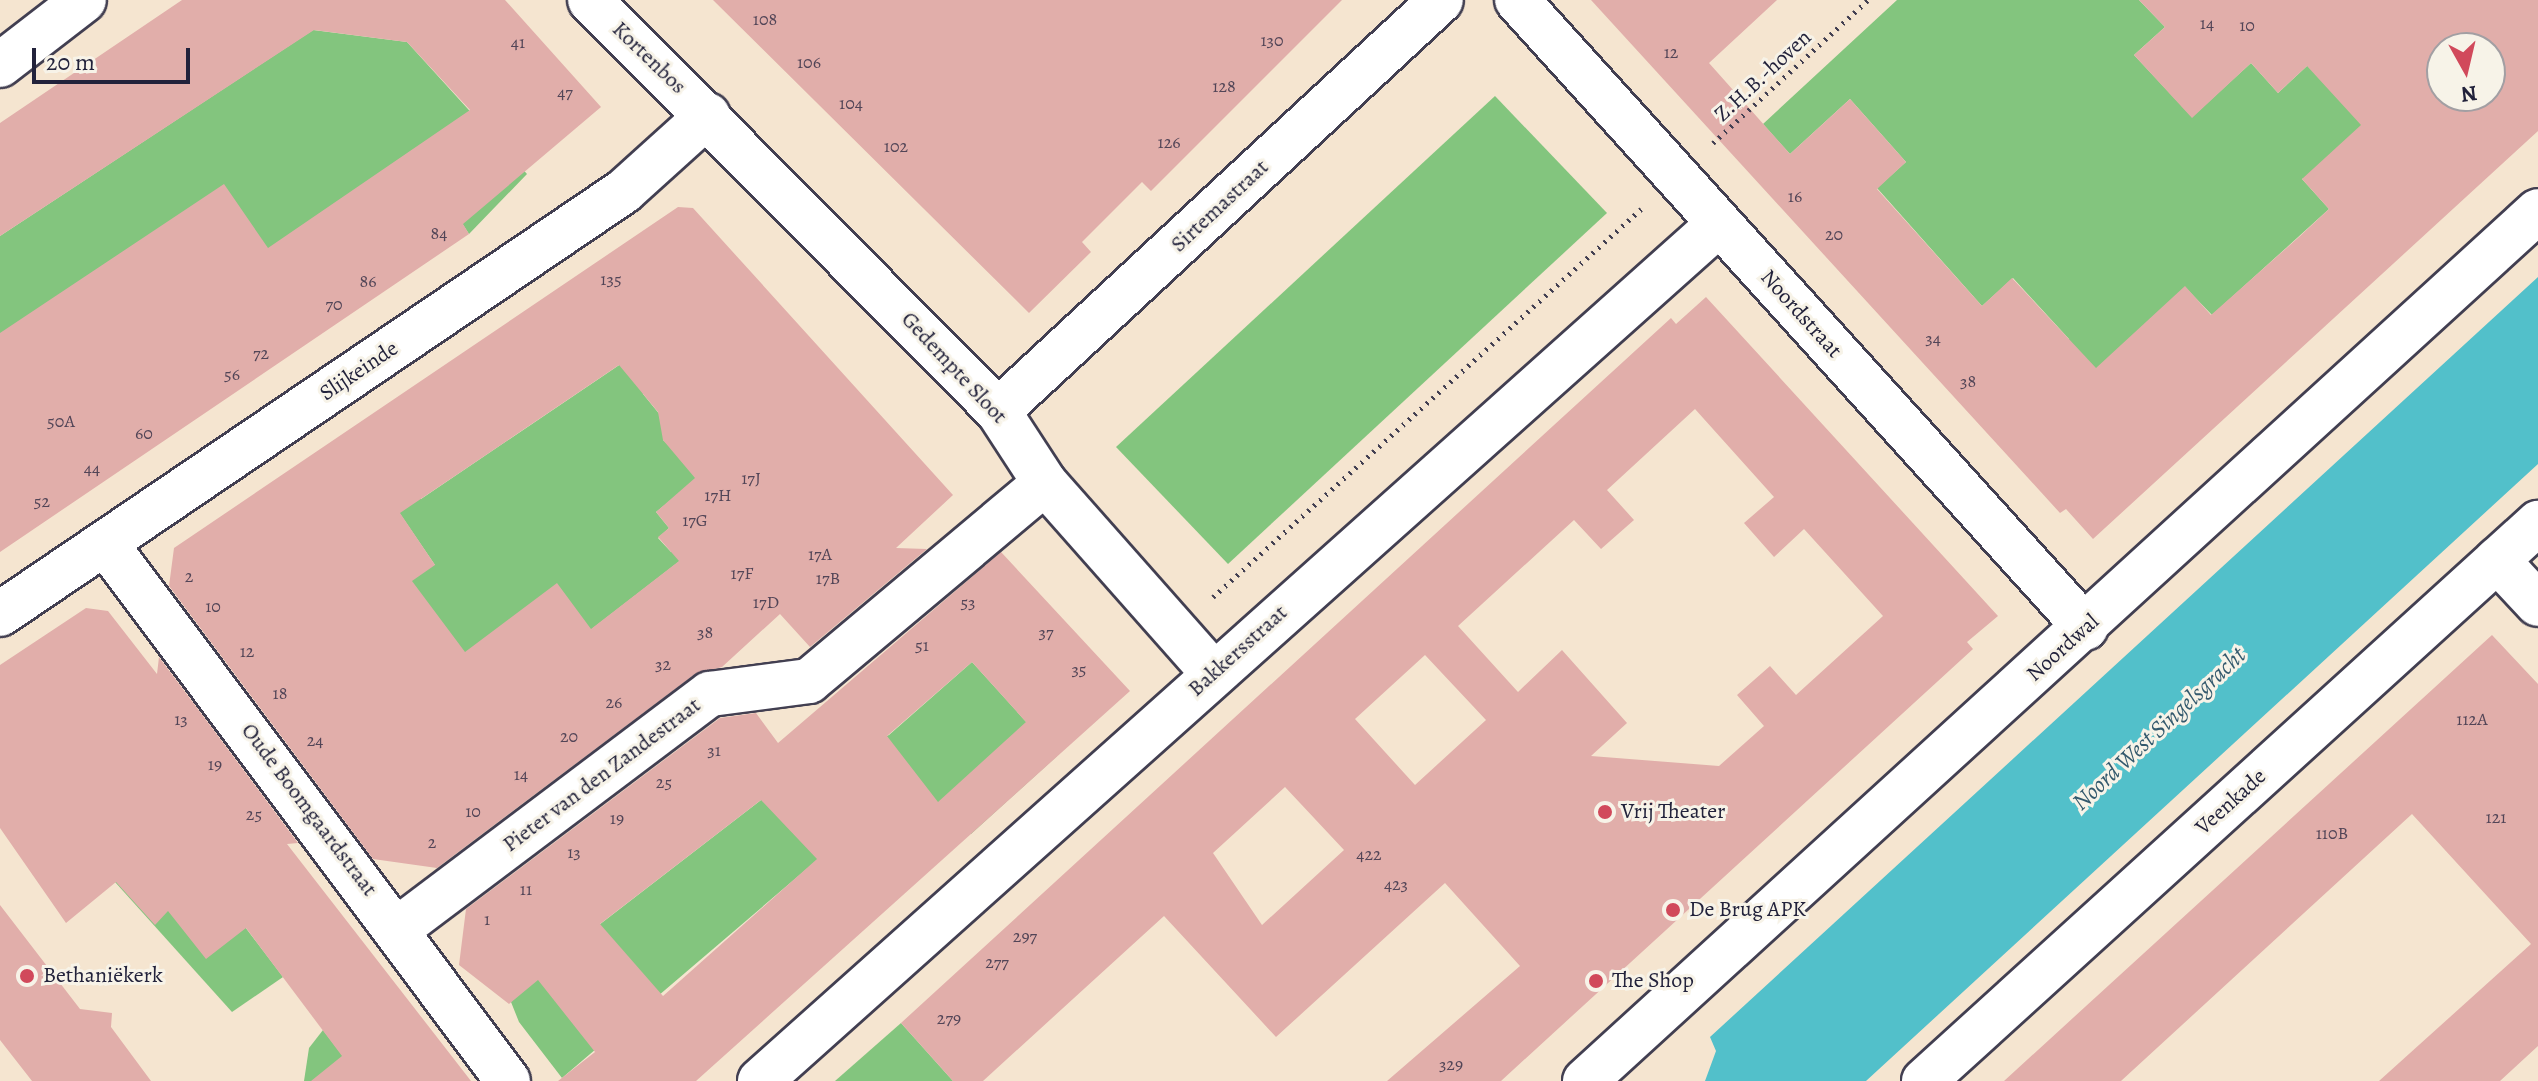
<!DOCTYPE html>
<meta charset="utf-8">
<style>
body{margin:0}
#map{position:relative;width:2538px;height:1081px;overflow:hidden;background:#f5e5d0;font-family:Alegreya,serif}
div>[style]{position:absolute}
.green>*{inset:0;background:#83c57e}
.water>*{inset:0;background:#52c0ca}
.building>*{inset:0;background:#e1aeaa}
.path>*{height:5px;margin-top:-2.5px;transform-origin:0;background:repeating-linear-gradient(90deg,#423f51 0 2px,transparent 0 8px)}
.roads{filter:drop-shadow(2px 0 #423f51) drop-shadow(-2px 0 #423f51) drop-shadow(0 2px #423f51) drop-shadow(0 -2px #423f51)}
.minor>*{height:44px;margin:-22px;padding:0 22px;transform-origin:22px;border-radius:22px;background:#fff}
.dots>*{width:22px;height:22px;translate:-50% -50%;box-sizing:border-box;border:4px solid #f7f3e8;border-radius:50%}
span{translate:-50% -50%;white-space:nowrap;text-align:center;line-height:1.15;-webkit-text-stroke:6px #f7f3e8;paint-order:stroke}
.number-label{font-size:18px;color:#524557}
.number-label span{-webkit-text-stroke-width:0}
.street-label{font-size:22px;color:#22223b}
.poi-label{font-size:22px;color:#22223b}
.left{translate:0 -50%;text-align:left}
.water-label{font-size:24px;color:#33596d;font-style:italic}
.north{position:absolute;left:2426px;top:32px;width:80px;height:80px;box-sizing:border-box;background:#f7f3e8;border:2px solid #a29fa3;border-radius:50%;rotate:172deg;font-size:22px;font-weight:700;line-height:32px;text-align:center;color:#22223b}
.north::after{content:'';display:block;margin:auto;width:28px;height:36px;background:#d1495b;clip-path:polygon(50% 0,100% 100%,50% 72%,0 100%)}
.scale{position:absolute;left:32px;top:48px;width:158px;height:36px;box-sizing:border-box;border:4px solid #22223b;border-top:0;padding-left:10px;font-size:24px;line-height:28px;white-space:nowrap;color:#22223b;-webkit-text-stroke:6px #f7f3e8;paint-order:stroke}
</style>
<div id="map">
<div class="green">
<i style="clip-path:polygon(1897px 0,2139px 0,2165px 27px,2134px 55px,2192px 117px,2251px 63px,2278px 93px,2307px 66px,2442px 48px,2442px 96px,2302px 179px,2329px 209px,2212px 315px,2185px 287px,2062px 453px,2069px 339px,2013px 278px,1982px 306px,1877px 188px,1906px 162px,1850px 99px,1790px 154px,1763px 124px)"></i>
<i style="clip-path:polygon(313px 30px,407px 42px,527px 174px,469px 234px,414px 149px,0 437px,0 236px)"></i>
<i style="clip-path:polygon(1495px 96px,1607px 213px,1228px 564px,1116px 447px)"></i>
<i style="clip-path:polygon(637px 353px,643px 394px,665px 421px,663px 440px,702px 475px,656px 512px,669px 528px,658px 538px,671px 552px,682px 544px,690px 553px,452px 737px,265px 537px,435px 565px,390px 499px,421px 499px)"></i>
<i style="clip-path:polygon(972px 662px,1057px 756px,971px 834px,830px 849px,562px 1078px,519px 1022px,511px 1002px,516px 989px,778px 787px,889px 735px)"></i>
<i style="clip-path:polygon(74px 812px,211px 882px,283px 977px,232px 1012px,115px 882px)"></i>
<i style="clip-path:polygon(901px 1023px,953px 1081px,835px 1081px)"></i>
<i style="clip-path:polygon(323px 1030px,362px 1081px,304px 1081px,309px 1048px)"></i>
</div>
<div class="water">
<i style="clip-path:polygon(2538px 277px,2538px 464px,1866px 1081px,1705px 1081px,1716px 1051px,1710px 1037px)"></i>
</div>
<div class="building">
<i style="clip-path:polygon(182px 0,505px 0,601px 107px,463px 224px,469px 234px,0 552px,0 333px,224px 184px,268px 248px,470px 110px,407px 42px,314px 30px,0 236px,0 123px)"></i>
<i style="clip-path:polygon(713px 0,1342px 0,1151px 191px,1142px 182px,1082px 242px,1091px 252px,1029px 313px)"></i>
<i style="clip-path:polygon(evenodd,1591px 0,1777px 0,1709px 63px,1790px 154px,1850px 99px,1906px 162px,1877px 189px,1982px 306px,2012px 278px,2096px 368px,2185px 286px,2211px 315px,2300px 236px,2329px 209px,2302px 179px,2361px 125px,2307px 66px,2278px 93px,2251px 63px,2192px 118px,2134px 55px,2165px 27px,2139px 0,2538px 0,2538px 131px,2093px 539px,2066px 509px,2060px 513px,1591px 0,2442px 48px,2490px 48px,2490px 96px,2442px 96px,2442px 48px)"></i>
<i style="clip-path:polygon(evenodd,678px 207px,693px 208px,953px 495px,896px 548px,927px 549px,810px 647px,780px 614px,722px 667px,695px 674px,437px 868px,373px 859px,169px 586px,174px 548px,678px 207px,619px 365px,658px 412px,663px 440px,695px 478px,656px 512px,669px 528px,658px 537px,679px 561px,591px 629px,557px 583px,465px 652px,412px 581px,435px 565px,400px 513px,619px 365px)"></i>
<i style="clip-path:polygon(evenodd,1706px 297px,1998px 616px,1967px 642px,1973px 649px,1501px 1081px,1387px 1081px,1520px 966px,1445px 883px,1276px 1037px,1164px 916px,983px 1081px,953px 1081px,901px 1023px,1671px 318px,1676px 324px,1706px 297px,1695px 409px,1774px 497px,1744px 523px,1774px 557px,1804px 529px,1883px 616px,1796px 695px,1770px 666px,1737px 695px,1764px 726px,1719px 766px,1591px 756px,1627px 723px,1562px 650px,1518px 692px,1458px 626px,1574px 520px,1601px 549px,1634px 520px,1607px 490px,1695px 409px,1706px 297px,1425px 655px,1486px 720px,1415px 785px,1355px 719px,1425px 655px,1706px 297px,1285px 787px,1344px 850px,1262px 925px,1213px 853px,1285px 787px)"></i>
<i style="clip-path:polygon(evenodd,1001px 552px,1130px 691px,696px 1081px,558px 1081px,595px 1052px,538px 980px,509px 1004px,459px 965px,466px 909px,720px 718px,756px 713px,778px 743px,1001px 552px,972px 662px,1026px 722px,938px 802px,887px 736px,972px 662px,1001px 552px,761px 800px,817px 859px,663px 996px,600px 924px,761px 800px)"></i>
<i style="clip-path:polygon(86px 608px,108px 611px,157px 674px,159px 657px,298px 843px,287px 844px,471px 1081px,311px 1081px,342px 1056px,246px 928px,206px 959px,168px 911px,155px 925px,116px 882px,66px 923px,0 828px,0 665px)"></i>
<i style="clip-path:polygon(2492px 635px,2538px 684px,2538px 1046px,2500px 1081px,2379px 1081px,2531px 944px,2412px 814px,2121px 1081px,2004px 1081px)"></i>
<i style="clip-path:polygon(0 905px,80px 1009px,112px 1013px,111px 1027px,151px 1081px,32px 1081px,0 1040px)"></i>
</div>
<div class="path">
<i style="left:1713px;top:143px;width:211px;rotate:-42.7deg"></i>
<i style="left:1213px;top:597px;width:578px;rotate:-42.19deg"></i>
</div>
<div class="roads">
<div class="minor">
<i style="left:590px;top:0;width:579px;rotate:45.21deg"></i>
<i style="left:998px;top:411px;width:86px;rotate:56.9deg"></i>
<i style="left:1045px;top:483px;width:254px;rotate:48.5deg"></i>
<i style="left:1517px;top:0;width:847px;rotate:47.82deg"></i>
<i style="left:0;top:65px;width:106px;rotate:-37.7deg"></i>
<i style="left:998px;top:411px;width:604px;rotate:-42.85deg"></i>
<i style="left:105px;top:543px;width:672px;rotate:53.16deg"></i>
<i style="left:2497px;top:560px;width:60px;rotate:47deg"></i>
<i style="left:0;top:614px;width:754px;rotate:-34.13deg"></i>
<i style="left:624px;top:191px;width:113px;rotate:-42.1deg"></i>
<i style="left:399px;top:928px;width:389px;rotate:-37deg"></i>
<i style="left:710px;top:694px;width:100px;rotate:-7.5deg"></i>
<i style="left:809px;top:681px;width:308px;rotate:-40deg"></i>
<i style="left:760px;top:1081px;width:1286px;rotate:-41.79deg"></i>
<i style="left:1585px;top:1081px;width:1290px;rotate:-42.39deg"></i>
<i style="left:1924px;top:1081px;width:830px;rotate:-42.26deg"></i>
</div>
</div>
<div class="dots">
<i style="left:1605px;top:812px;background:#d1495b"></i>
<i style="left:1673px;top:910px;background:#d1495b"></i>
<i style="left:27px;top:976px;background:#d1495b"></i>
<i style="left:1596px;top:981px;background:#d1495b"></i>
</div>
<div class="number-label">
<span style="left:765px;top:19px">108</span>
<span style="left:2207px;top:23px">14</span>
<span style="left:2247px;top:25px">10</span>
<span style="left:1272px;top:40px">130</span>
<span style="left:518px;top:42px">41</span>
<span style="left:1671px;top:52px">12</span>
<span style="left:809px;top:62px">106</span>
<span style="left:1224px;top:86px">128</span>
<span style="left:565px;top:92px">47</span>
<span style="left:851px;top:103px">104</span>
<span style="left:1169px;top:142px">126</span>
<span style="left:896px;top:146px">102</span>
<span style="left:1795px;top:196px">16</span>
<span style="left:439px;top:233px">84</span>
<span style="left:1834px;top:234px">20</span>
<span style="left:611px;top:279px">135</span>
<span style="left:368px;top:281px">86</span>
<span style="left:334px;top:304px">70</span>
<span style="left:1933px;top:338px">34</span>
<span style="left:261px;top:353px">72</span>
<span style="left:232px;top:374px">56</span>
<span style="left:1968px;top:381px">38</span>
<span style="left:61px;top:421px">50A</span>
<span style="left:144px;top:433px">60</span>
<span style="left:92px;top:468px">44</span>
<span style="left:751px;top:478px">17J</span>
<span style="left:718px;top:495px">17H</span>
<span style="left:42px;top:501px">52</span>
<span style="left:695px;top:520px">17G</span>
<span style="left:820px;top:554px">17A</span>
<span style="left:742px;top:573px">17F</span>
<span style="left:189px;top:576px">2</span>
<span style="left:828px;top:578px">17B</span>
<span style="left:766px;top:602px">17D</span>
<span style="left:968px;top:602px">53</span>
<span style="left:213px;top:606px">10</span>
<span style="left:705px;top:632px">38</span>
<span style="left:1046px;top:632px">37</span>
<span style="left:922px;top:645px">51</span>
<span style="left:247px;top:651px">12</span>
<span style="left:663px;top:664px">32</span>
<span style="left:1079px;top:669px">35</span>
<span style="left:280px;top:693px">18</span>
<span style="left:614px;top:702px">26</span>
<span style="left:181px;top:719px">13</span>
<span style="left:2472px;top:719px">112A</span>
<span style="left:569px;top:736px">20</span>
<span style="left:315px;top:740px">24</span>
<span style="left:714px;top:750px">31</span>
<span style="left:215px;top:764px">19</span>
<span style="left:521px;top:774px">14</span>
<span style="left:664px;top:782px">25</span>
<span style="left:473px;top:811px">10</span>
<span style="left:254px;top:814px">25</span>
<span style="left:2496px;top:817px">121</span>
<span style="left:617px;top:818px">19</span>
<span style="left:2332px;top:833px">110B</span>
<span style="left:432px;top:842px">2</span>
<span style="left:574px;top:852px">13</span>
<span style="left:1369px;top:854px">422</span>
<span style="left:1396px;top:884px">423</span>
<span style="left:526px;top:889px">11</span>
<span style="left:487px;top:919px">1</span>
<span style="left:1025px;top:936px">297</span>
<span style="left:997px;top:962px">277</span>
<span style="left:949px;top:1018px">279</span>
<span style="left:1451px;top:1064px">329</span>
</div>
<div class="street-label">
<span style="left:649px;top:58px;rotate:44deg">Kortenbos</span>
<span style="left:1763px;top:76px;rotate:-43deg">Z.H.B.-hoven</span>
<span style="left:1220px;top:206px;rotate:-43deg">Sirtemastraat</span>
<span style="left:1801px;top:314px;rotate:48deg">Noordstraat</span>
<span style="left:954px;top:368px;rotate:47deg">Gedempte Sloot</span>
<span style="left:359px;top:371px;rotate:-34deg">Slijkeinde</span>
<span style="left:2063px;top:648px;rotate:-42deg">Noordwal</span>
<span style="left:1238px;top:651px;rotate:-42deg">Bakkersstraat</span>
<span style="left:602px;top:775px;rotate:-37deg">Pieter van den Zandestraat</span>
<span style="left:2231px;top:802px;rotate:-42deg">Veenkade</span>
<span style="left:309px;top:810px;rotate:53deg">Oude Boomgaardstraat</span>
</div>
<div class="poi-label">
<span class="left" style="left:1621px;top:812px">Vrij Theater</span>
<span class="left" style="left:1689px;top:910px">De Brug APK</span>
<span class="left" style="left:43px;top:976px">Bethaniëkerk</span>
<span class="left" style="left:1612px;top:981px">The Shop</span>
</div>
<div class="water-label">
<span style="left:2159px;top:729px;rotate:-43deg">Noord West Singelsgracht</span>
</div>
<div class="north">N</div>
<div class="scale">20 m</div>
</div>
